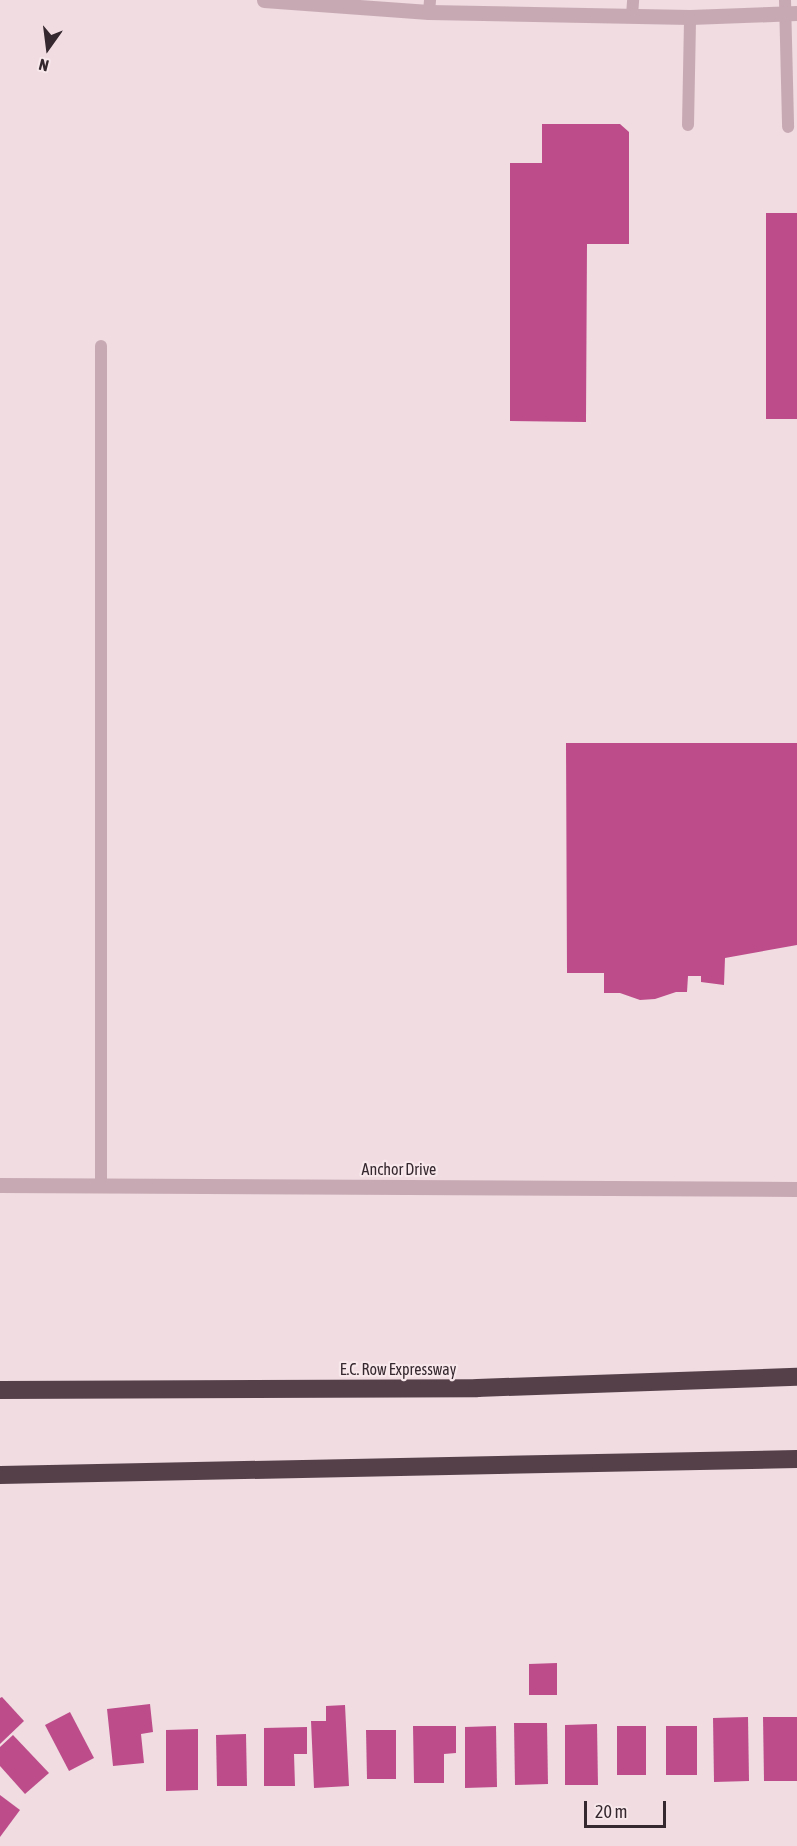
<!DOCTYPE html>
<style>
body{margin:0}
#map{position:relative;width:797px;height:1846px;overflow:hidden;background:#f0dce1;font-family:"Asap Condensed",sans-serif}
div>[style]{position:absolute}
.building>*{inset:0;background:#bd4c8b}
.service>*{height:12px;margin:-6px;padding:0 6px;transform-origin:6px;border-radius:6px;background:#c7a9b3}
.minor>*{height:15px;margin:-7.5px;padding:0 7.5px;transform-origin:7.5px;border-radius:7.5px;background:#c7a9b3}
.tertiary>*{height:15px;margin:-7.5px;padding:0 7.5px;transform-origin:7.5px;border-radius:7.5px;background:#c7a9b3}
.motorway>*{height:18px;margin:-9px;padding:0 9px;transform-origin:9px;border-radius:9px;background:#55404a}
span{translate:-50% -50%;white-space:nowrap;text-align:center;line-height:1.15;-webkit-text-stroke:4.5px #f8e8ec;paint-order:stroke}
.street-label{font-size:16px;color:#35282e}
.north{position:absolute;left:18px;top:18px;width:60px;height:60px;-webkit-text-stroke:4px #f8e8ec;paint-order:stroke;rotate:194deg;font-size:16px;font-weight:700;line-height:24px;text-align:center;color:#35282e}
.north::after{content:'';display:block;margin:auto;width:21px;height:27px;background:#35282e;clip-path:polygon(50% 0,100% 100%,50% 72%,0 100%)}
.scale{position:absolute;left:584px;top:1801px;width:82px;height:27px;box-sizing:border-box;border:3px solid #35282e;border-top:0;padding-left:8px;font-size:18px;line-height:21px;white-space:nowrap;color:#35282e;-webkit-text-stroke:4px #f8e8ec;paint-order:stroke}
</style>
<div id="map">
<div class="building">
<i style="clip-path:polygon(542px 124px,620px 124px,629px 132px,629px 244px,587px 244px,586px 422px,510px 421px,510px 163px,542px 163px)"></i>
<i style="clip-path:polygon(766px 213px,797px 213px,797px 419px,766px 419px)"></i>
<i style="clip-path:polygon(566px 743px,797px 743px,797px 945px,725px 958px,724px 985px,701px 982px,701px 976px,688px 976px,687px 992px,676px 992px,655px 999px,640px 1000px,620px 993px,604px 993px,604px 973px,567px 973px)"></i>
<i style="clip-path:polygon(557px 1663px,557px 1695px,529px 1695px,529px 1664px)"></i>
<i style="clip-path:polygon(2px 1697px,24px 1721px,0 1744px,0 1698px)"></i>
<i style="clip-path:polygon(150px 1704px,153px 1732px,141px 1734px,144px 1763px,113px 1766px,107px 1709px)"></i>
<i style="clip-path:polygon(345px 1705px,349px 1786px,314px 1788px,311px 1721px,326px 1721px,326px 1706px)"></i>
<i style="clip-path:polygon(70px 1712px,94px 1758px,69px 1771px,45px 1725px)"></i>
<i style="clip-path:polygon(748px 1717px,749px 1781px,714px 1782px,713px 1718px)"></i>
<i style="clip-path:polygon(763px 1717px,797px 1717px,797px 1781px,764px 1781px)"></i>
<i style="clip-path:polygon(514px 1723px,547px 1723px,548px 1784px,515px 1785px)"></i>
<i style="clip-path:polygon(597px 1724px,598px 1785px,565px 1785px,565px 1725px)"></i>
<i style="clip-path:polygon(413px 1726px,456px 1726px,456px 1753px,444px 1754px,444px 1783px,414px 1783px)"></i>
<i style="clip-path:polygon(496px 1726px,497px 1787px,465px 1788px,465px 1727px)"></i>
<i style="clip-path:polygon(617px 1726px,646px 1726px,646px 1775px,617px 1775px)"></i>
<i style="clip-path:polygon(666px 1726px,697px 1726px,697px 1775px,666px 1775px)"></i>
<i style="clip-path:polygon(307px 1727px,307px 1754px,294px 1754px,295px 1786px,264px 1786px,264px 1728px)"></i>
<i style="clip-path:polygon(198px 1729px,198px 1790px,166px 1791px,166px 1730px)"></i>
<i style="clip-path:polygon(366px 1730px,396px 1730px,396px 1779px,367px 1779px)"></i>
<i style="clip-path:polygon(246px 1734px,247px 1786px,217px 1786px,216px 1735px)"></i>
<i style="clip-path:polygon(13px 1735px,49px 1773px,25px 1794px,0 1766px,0 1747px)"></i>
<i style="clip-path:polygon(0 1795px,20px 1810px,0 1837px)"></i>
</div>
<div class="service">
<i style="left:785px;top:0;width:127px;rotate:88.6deg"></i>
<i style="left:429px;top:12px;width:12px;rotate:-85deg"></i>
<i style="left:632px;top:16px;width:16px;rotate:-86deg"></i>
<i style="left:688px;top:125px;width:108px;rotate:-88.9deg"></i>
<i style="left:101px;top:1185px;width:839px;rotate:-90deg"></i>
</div>
<div class="minor">
<i style="left:264px;top:0;width:165px;rotate:4.2deg"></i>
<i style="left:429px;top:12px;width:261px;rotate:1.1deg"></i>
<i style="left:690px;top:17px;width:107px;rotate:-2.1deg"></i>
</div>
<div class="tertiary">
<i style="left:0;top:1185px;width:797px;rotate:0.29deg"></i>
</div>
<div class="motorway">
<i style="left:0;top:1390px;width:477px;rotate:-0.2deg"></i>
<i style="left:477px;top:1388px;width:320px;rotate:-2deg"></i>
<i style="left:0;top:1475px;width:797px;rotate:-1.15deg"></i>
</div>
<div class="street-label">
<span style="left:399px;top:1169px">Anchor Drive</span>
<span style="left:398px;top:1369px">E.C. Row Expressway</span>
</div>
<div class="north">N</div>
<div class="scale">20 m</div>
</div>
